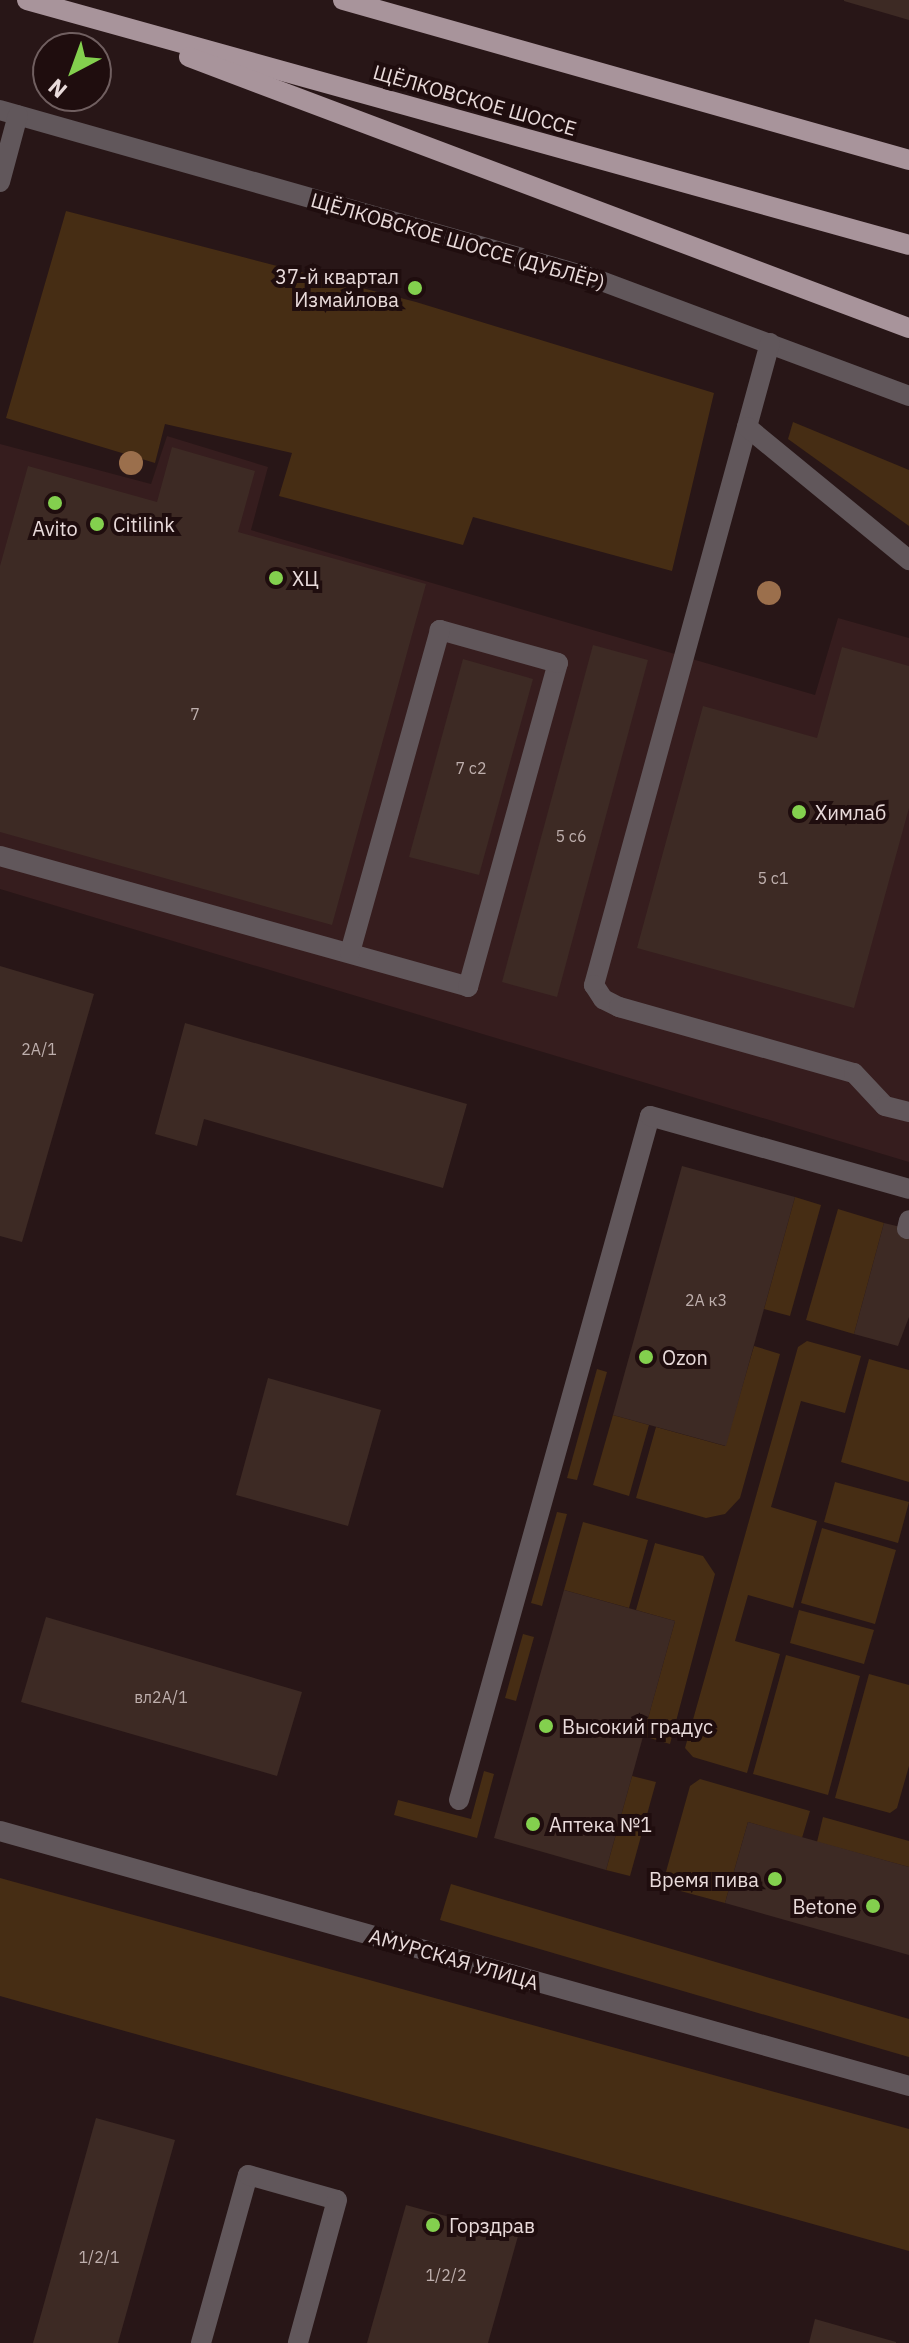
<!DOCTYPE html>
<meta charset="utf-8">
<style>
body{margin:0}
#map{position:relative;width:909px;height:2343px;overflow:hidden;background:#281617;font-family:"IBM Plex Sans",sans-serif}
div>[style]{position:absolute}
.built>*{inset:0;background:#361d1e}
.green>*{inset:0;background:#462d14}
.building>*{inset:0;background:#3d2a24}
.minor>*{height:20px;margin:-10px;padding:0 10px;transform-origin:10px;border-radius:10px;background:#61575b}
.major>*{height:20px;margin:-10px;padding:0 10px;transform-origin:10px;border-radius:10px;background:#a8949b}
.trees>*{width:24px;height:24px;margin:-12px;border-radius:50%;background:#9b6f4c}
.dots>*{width:22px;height:22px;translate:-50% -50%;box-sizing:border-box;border:4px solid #1f0d0e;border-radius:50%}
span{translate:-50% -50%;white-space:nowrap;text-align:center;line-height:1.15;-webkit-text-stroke:8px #1f0d0e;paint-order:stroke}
.number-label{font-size:16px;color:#beafad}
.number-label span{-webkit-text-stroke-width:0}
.street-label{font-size:20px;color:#e9dbdb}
.poi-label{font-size:20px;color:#e9dbdb}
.right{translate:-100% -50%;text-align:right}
.left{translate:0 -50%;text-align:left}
.north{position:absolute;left:32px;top:32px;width:80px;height:80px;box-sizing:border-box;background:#1f0d0e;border:2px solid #705f60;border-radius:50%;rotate:221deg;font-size:22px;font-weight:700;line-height:32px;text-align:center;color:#e9dbdb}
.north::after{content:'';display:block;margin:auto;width:28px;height:36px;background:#83d04e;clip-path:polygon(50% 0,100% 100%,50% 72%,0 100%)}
</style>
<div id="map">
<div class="built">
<i style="clip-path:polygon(167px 436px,268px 467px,251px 530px,815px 695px,838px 618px,909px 638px,909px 1162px,0 889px,0 444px,151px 484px)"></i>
</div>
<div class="green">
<i style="clip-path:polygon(66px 211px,416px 302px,714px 393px,672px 571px,473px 517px,463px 545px,279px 496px,292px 453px,165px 424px,155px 463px,6px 418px)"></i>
<i style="clip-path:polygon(793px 422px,909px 470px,909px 526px,788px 439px)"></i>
<i style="clip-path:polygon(795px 1197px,821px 1205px,790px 1316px,764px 1309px)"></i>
<i style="clip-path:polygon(838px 1209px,884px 1223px,854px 1334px,806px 1320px)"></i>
<i style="clip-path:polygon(807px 1341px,861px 1356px,845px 1413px,801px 1401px,771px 1507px,817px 1521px,793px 1608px,748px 1595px,735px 1641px,780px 1654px,747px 1773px,693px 1757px,685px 1748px,798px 1347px)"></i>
<i style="clip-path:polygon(754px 1346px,780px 1354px,740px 1498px,725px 1514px,706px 1518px,636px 1498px,656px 1427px,725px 1446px)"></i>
<i style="clip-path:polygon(869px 1359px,909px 1370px,909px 1482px,841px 1462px)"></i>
<i style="clip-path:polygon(597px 1369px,607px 1372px,577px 1480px,567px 1478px)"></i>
<i style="clip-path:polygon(613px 1415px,649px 1425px,629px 1496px,593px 1485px)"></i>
<i style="clip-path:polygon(835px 1482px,909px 1502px,898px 1543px,824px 1522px)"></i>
<i style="clip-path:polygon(557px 1512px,567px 1514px,542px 1606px,531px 1603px)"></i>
<i style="clip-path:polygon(583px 1522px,648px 1540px,629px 1608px,564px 1590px)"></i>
<i style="clip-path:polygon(822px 1528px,896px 1550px,875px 1624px,801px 1603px)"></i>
<i style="clip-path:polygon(655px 1543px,703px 1556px,715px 1574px,670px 1744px,643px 1736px,675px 1621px,636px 1610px)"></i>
<i style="clip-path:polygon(799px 1610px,874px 1630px,864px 1664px,790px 1643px)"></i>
<i style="clip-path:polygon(523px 1634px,534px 1637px,516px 1701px,505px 1698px)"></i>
<i style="clip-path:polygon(786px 1655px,860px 1676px,828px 1795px,753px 1774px)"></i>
<i style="clip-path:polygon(869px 1674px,909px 1685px,909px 1766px,897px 1808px,890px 1813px,835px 1798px)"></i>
<i style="clip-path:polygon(484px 1771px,494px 1774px,477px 1838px,394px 1815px,398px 1800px,471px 1819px)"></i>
<i style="clip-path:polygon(632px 1776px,656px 1782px,630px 1876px,606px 1870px)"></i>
<i style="clip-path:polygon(700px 1779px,810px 1811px,802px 1838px,748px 1822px,725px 1903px,662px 1886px,690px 1786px)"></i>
<i style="clip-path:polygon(823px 1817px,909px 1841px,909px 1867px,817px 1842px)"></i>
<i style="clip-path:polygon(0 1878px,909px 2129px,909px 2251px,0 1996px)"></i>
<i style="clip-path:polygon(451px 1884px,909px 2019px,909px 2057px,440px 1920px)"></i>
</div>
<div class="building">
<i style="clip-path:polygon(909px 0,909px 20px,844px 1px,844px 0)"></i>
<i style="clip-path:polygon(172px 447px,255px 471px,238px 532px,426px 584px,332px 925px,0 832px,0 566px,28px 466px,157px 502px)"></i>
<i style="clip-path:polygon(593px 645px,648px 660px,557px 997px,502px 982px)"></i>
<i style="clip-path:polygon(842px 647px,909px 666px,909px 808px,854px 1008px,637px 948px,703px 706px,817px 738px)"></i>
<i style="clip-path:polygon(463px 659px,533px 679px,479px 875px,409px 857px)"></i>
<i style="clip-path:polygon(0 966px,94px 994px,22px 1242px,0 1236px)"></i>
<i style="clip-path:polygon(185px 1023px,467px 1104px,443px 1188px,204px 1119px,197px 1146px,155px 1134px)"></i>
<i style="clip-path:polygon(682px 1166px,795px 1197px,726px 1446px,613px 1415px)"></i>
<i style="clip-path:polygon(884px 1223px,909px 1229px,909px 1317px,898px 1346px,854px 1334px)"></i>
<i style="clip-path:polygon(268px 1378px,381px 1410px,348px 1526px,236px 1495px)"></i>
<i style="clip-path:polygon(564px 1590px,675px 1621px,606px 1870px,494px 1838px)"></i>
<i style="clip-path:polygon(46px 1617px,302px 1692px,277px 1776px,21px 1702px)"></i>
<i style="clip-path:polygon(748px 1822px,909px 1867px,909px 1955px,725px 1903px)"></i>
<i style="clip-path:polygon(96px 2118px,175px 2140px,118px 2343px,33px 2343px)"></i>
<i style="clip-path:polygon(406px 2205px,518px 2236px,488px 2343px,367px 2343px)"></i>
<i style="clip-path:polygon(815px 2319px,896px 2342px,896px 2343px,809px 2343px)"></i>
</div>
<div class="minor">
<i style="left:0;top:110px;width:619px;rotate:15.83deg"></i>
<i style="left:596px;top:279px;width:334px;rotate:20.5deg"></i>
<i style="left:0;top:182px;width:69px;rotate:-75deg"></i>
<i style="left:770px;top:343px;width:666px;rotate:105.33deg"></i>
<i style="left:594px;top:985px;width:17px;rotate:57deg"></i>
<i style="left:603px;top:999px;width:18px;rotate:27deg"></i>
<i style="left:619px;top:1007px;width:244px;rotate:15.7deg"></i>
<i style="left:854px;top:1073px;width:45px;rotate:46.8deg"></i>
<i style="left:885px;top:1106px;width:25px;rotate:14deg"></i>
<i style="left:747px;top:427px;width:210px;rotate:39.4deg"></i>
<i style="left:0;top:856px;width:486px;rotate:15.6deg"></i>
<i style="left:468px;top:987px;width:336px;rotate:-74.5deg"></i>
<i style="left:558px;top:663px;width:123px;rotate:-164.4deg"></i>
<i style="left:440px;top:630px;width:335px;rotate:105.6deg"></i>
<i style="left:907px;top:1229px;width:9px;rotate:-77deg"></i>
<i style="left:459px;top:1800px;width:710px;rotate:-74.4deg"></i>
<i style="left:650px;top:1116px;width:269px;rotate:15.7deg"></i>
<i style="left:0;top:1831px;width:944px;rotate:15.67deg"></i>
<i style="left:201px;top:2343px;width:174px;rotate:-74.4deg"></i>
<i style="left:248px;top:2175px;width:92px;rotate:15.7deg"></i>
<i style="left:337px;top:2200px;width:148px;rotate:105.3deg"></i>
</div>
<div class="major">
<i style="left:27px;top:0;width:915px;rotate:15.52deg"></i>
<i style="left:343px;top:0;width:588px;rotate:15.78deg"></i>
<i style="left:189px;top:57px;width:769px;rotate:20.63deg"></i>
</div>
<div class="trees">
<i style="left:131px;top:463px"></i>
<i style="left:769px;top:593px"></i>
</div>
<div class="dots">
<i style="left:415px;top:288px;background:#83d04e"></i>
<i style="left:55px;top:503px;background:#83d04e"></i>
<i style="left:97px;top:524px;background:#83d04e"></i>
<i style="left:276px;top:578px;background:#83d04e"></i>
<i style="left:799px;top:812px;background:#83d04e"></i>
<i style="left:646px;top:1357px;background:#83d04e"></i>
<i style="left:546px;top:1726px;background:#83d04e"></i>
<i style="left:533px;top:1824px;background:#83d04e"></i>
<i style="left:775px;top:1879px;background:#83d04e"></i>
<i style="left:873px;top:1906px;background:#83d04e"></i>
<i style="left:433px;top:2225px;background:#83d04e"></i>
</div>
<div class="number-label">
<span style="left:195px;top:714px">7</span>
<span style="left:471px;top:768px">7 c2</span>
<span style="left:571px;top:836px">5 c6</span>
<span style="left:773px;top:878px">5 c1</span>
<span style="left:39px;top:1049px">2А/1</span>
<span style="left:706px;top:1300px">2А к3</span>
<span style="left:161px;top:1697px">вл2А/1</span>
<span style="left:99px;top:2257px">1/2/1</span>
<span style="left:446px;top:2275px">1/2/2</span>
</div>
<div class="street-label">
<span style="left:475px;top:100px;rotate:16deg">ЩЁЛКОВСКОЕ ШОССЕ</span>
<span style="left:458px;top:241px;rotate:16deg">ЩЁЛКОВСКОЕ ШОССЕ (ДУБЛЁР)</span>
<span style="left:454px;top:1959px;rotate:16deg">АМУРСКАЯ УЛИЦА</span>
</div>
<div class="poi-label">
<span class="right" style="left:399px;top:288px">37-й квартал<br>Измайлова</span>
<span class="left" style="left:113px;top:524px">Citilink</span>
<span style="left:55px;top:528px">Avito</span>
<span class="left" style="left:292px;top:578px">ХЦ</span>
<span class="left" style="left:815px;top:812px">Химлаб</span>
<span class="left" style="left:662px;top:1357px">Ozon</span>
<span class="left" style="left:562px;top:1726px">Высокий градус</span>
<span class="left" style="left:549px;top:1824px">Аптека №1</span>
<span class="right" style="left:759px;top:1879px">Время пива</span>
<span class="right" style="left:857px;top:1906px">Betone</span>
<span class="left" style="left:449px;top:2225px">Горздрав</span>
</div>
<div class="north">N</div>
</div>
